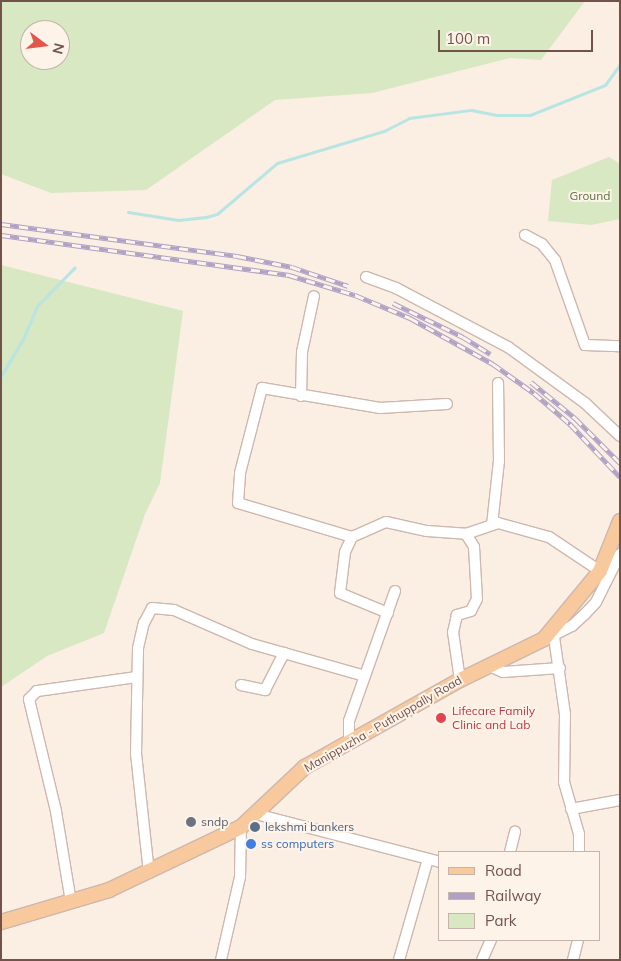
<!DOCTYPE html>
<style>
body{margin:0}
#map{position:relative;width:621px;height:961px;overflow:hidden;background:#fbeee3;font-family:Mulish,sans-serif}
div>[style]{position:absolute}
.green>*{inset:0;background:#d7e8c2}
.stream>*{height:3px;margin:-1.5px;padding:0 1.5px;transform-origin:1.5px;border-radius:1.5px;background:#b8e4e4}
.roads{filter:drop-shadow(1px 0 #ceb7ad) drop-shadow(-1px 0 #ceb7ad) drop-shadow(0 1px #ceb7ad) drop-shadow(0 -1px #ceb7ad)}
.minor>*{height:10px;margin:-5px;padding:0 5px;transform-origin:5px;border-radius:5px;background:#fff}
.major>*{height:14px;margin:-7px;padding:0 7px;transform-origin:7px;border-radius:7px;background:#f8c99d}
.rail>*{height:5px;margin-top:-2.5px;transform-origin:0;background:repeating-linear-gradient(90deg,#fef3e9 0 9px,#afa2c4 0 18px);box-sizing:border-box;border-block:1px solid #afa2c4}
.dots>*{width:14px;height:14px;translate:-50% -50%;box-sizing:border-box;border:2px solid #fef3e9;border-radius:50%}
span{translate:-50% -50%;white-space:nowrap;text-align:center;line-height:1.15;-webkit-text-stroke:4px #fef3e9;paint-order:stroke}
.park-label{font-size:12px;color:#5b7842}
.health-label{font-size:12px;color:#be3a42}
.left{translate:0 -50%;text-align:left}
.street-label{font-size:12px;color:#73524a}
.worship-label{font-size:12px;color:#5b616d}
.service-label{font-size:12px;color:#4e5e75}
.shop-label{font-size:12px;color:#366cbe}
.frame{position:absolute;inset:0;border:2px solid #73524a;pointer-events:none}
.legend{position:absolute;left:438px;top:851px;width:162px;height:90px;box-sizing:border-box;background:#fef3e9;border:1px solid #c6b3a9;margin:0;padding:6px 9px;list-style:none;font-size:15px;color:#73524a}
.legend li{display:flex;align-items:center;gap:10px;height:25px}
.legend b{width:25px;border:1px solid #c6b3a9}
.north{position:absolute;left:20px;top:20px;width:50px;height:50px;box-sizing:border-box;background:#fef3e9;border:1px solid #c6b3a9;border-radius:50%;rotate:105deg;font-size:14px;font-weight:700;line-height:20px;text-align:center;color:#73524a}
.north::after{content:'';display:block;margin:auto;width:18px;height:22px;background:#e2564b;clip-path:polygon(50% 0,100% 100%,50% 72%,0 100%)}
.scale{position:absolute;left:438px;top:30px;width:155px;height:22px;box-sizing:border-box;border:2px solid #73524a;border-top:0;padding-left:6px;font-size:15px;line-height:18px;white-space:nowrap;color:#73524a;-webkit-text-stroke:4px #fef3e9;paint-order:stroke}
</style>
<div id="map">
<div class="green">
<i style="clip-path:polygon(evenodd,1px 1px,585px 1px,541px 60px,510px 58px,372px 93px,275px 100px,146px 190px,51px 193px,1px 174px,1px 1px,30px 30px,60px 30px,60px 60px,30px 60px,30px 30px)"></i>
<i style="clip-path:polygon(609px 157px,620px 164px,620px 219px,591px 225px,548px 221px,552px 180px)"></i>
<i style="clip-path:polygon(1px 265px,183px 311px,160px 483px,145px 514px,104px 633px,47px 656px,1px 687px)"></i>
</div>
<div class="stream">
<i style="left:128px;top:212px;width:51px;rotate:9.1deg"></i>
<i style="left:178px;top:220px;width:28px;rotate:-6deg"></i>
<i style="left:206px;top:217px;width:11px;rotate:-15deg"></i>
<i style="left:217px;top:214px;width:79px;rotate:-40.4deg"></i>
<i style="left:277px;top:163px;width:112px;rotate:-16.7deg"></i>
<i style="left:384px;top:131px;width:28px;rotate:-27deg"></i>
<i style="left:409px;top:118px;width:63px;rotate:-7.4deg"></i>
<i style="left:471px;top:110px;width:25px;rotate:11deg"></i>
<i style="left:496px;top:115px;width:34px"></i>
<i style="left:530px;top:115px;width:81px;rotate:-21.8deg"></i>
<i style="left:605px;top:85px;width:26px;rotate:-54deg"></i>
<i style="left:1px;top:376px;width:45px;rotate:-59.5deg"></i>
<i style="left:24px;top:337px;width:34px;rotate:-67deg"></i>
<i style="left:37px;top:306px;width:54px;rotate:-45.7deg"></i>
</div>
<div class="roads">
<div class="minor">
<i style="left:525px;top:235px;width:19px;rotate:28deg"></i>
<i style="left:542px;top:244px;width:21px;rotate:51deg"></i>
<i style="left:555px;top:260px;width:90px;rotate:70.6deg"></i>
<i style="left:585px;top:345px;width:35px;rotate:2deg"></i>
<i style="left:366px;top:277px;width:32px;rotate:20deg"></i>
<i style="left:396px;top:288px;width:127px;rotate:27.8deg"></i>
<i style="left:508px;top:347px;width:95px;rotate:36deg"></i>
<i style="left:585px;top:403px;width:48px;rotate:43.3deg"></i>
<i style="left:301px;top:396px;width:44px;rotate:-88.7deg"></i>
<i style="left:302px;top:352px;width:57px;rotate:-77.9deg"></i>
<i style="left:492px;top:525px;width:64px;rotate:-83.8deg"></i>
<i style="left:499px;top:461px;width:78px;rotate:-90.7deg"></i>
<i style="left:466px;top:534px;width:34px;rotate:-19deg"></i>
<i style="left:498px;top:523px;width:53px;rotate:15.4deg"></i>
<i style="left:549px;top:537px;width:61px;rotate:33.7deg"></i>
<i style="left:352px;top:537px;width:37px;rotate:-24deg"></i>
<i style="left:386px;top:522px;width:42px;rotate:12.4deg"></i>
<i style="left:427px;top:531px;width:39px;rotate:4deg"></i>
<i style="left:466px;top:534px;width:15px;rotate:58deg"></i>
<i style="left:474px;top:547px;width:52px;rotate:86.7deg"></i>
<i style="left:477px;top:599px;width:13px;rotate:117deg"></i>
<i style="left:471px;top:611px;width:15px;rotate:164deg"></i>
<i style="left:457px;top:615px;width:17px;rotate:103deg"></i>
<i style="left:453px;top:632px;width:49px;rotate:81.7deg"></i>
<i style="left:388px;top:613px;width:52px;rotate:-157.4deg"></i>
<i style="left:340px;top:593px;width:41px;rotate:-83deg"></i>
<i style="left:345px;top:552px;width:17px;rotate:-65deg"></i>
<i style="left:352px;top:537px;width:119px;rotate:-163.4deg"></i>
<i style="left:238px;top:503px;width:30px;rotate:-86deg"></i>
<i style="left:240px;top:473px;width:88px;rotate:-75.5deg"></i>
<i style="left:262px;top:388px;width:120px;rotate:9.6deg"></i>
<i style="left:380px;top:408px;width:67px;rotate:-3.4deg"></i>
<i style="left:554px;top:637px;width:78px;rotate:81.9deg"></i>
<i style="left:565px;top:714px;width:68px;rotate:90.8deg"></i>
<i style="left:564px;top:782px;width:54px;rotate:73.9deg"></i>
<i style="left:579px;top:834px;width:18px;rotate:90deg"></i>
<i style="left:548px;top:638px;width:27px;rotate:-27deg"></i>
<i style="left:572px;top:626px;width:18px;rotate:-43deg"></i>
<i style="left:585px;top:614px;width:16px;rotate:-47deg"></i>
<i style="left:596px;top:602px;width:54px;rotate:-63.4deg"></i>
<i style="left:489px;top:666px;width:15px;rotate:23deg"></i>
<i style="left:503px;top:672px;width:57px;rotate:-4deg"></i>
<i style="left:241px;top:685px;width:25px;rotate:12deg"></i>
<i style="left:265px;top:690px;width:42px;rotate:-62.8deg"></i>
<i style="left:349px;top:742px;width:21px;rotate:-90deg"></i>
<i style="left:349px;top:721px;width:138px;rotate:-70.5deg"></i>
<i style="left:571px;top:809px;width:50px;rotate:-10.4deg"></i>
<i style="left:256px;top:814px;width:190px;rotate:14.6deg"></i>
<i style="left:510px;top:852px;width:21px;rotate:-76deg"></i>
<i style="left:149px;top:873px;width:120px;rotate:-96.2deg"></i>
<i style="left:136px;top:754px;width:106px;rotate:-88.9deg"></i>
<i style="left:138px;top:648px;width:26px;rotate:-77deg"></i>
<i style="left:144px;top:623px;width:17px;rotate:-62deg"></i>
<i style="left:152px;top:608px;width:22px;rotate:5deg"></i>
<i style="left:174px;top:610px;width:85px;rotate:23.6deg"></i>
<i style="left:252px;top:644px;width:117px;rotate:15.8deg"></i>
<i style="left:71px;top:902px;width:92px;rotate:-99.4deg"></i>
<i style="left:56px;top:811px;width:115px;rotate:-103.6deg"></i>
<i style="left:29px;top:699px;width:11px;rotate:-45deg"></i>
<i style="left:37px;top:691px;width:101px;rotate:-8deg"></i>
<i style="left:221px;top:960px;width:85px;rotate:-77.1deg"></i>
<i style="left:240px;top:877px;width:50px;rotate:-88.9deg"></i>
<i style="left:399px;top:960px;width:105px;rotate:-74deg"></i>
<i style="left:482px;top:960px;width:22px;rotate:-66deg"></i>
<i style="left:573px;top:960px;width:21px;rotate:-76deg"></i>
</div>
<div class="major">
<i style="left:1px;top:922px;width:113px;rotate:-16.5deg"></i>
<i style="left:109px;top:890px;width:146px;rotate:-25.5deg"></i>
<i style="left:241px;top:827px;width:88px;rotate:-43.2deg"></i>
<i style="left:305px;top:767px;width:178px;rotate:-29.3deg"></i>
<i style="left:460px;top:680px;width:93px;rotate:-26deg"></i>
<i style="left:544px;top:639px;width:88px;rotate:-50.5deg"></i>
<i style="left:600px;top:571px;width:54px;rotate:-68.2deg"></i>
</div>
</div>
<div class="rail">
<i style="left:1px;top:224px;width:238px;rotate:7.7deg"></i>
<i style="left:237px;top:256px;width:56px;rotate:11.3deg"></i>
<i style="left:292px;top:267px;width:59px;rotate:18.7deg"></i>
<i style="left:1px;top:235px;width:291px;rotate:7.9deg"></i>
<i style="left:289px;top:275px;width:69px;rotate:16.9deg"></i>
<i style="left:355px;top:295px;width:60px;rotate:22.7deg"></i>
<i style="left:410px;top:318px;width:95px;rotate:29deg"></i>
<i style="left:493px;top:364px;width:50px;rotate:35.3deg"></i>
<i style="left:534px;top:393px;width:48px;rotate:40.7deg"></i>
<i style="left:570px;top:424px;width:73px;rotate:46.7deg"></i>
<i style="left:393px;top:303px;width:78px;rotate:25.9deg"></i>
<i style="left:463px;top:337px;width:32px;rotate:32deg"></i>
<i style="left:531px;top:382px;width:57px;rotate:39.3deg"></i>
<i style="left:575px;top:418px;width:64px;rotate:45deg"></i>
</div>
<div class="dots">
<i style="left:441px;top:718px;background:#e0444e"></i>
<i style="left:191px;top:822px;background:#6b7280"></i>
<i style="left:255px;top:827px;background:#5c6f8a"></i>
<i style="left:251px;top:844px;background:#3f7fe0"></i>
</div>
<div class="park-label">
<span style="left:590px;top:196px">Ground</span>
</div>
<div class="health-label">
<span class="left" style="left:452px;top:718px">Lifecare Family<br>Clinic and Lab</span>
</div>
<div class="street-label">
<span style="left:383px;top:724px;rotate:-30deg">Manippuzha - Puthuppally Road</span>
</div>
<div class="worship-label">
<span class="left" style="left:201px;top:822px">sndp</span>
</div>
<div class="service-label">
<span class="left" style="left:265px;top:827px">lekshmi bankers</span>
</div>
<div class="shop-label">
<span class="left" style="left:261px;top:844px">ss computers</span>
</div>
<div class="frame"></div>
<ul class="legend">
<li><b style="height:6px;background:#f8c99d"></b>Road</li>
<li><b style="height:6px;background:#afa2c4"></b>Railway</li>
<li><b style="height:14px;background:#d7e8c2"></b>Park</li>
</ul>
<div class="north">N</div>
<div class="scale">100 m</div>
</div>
